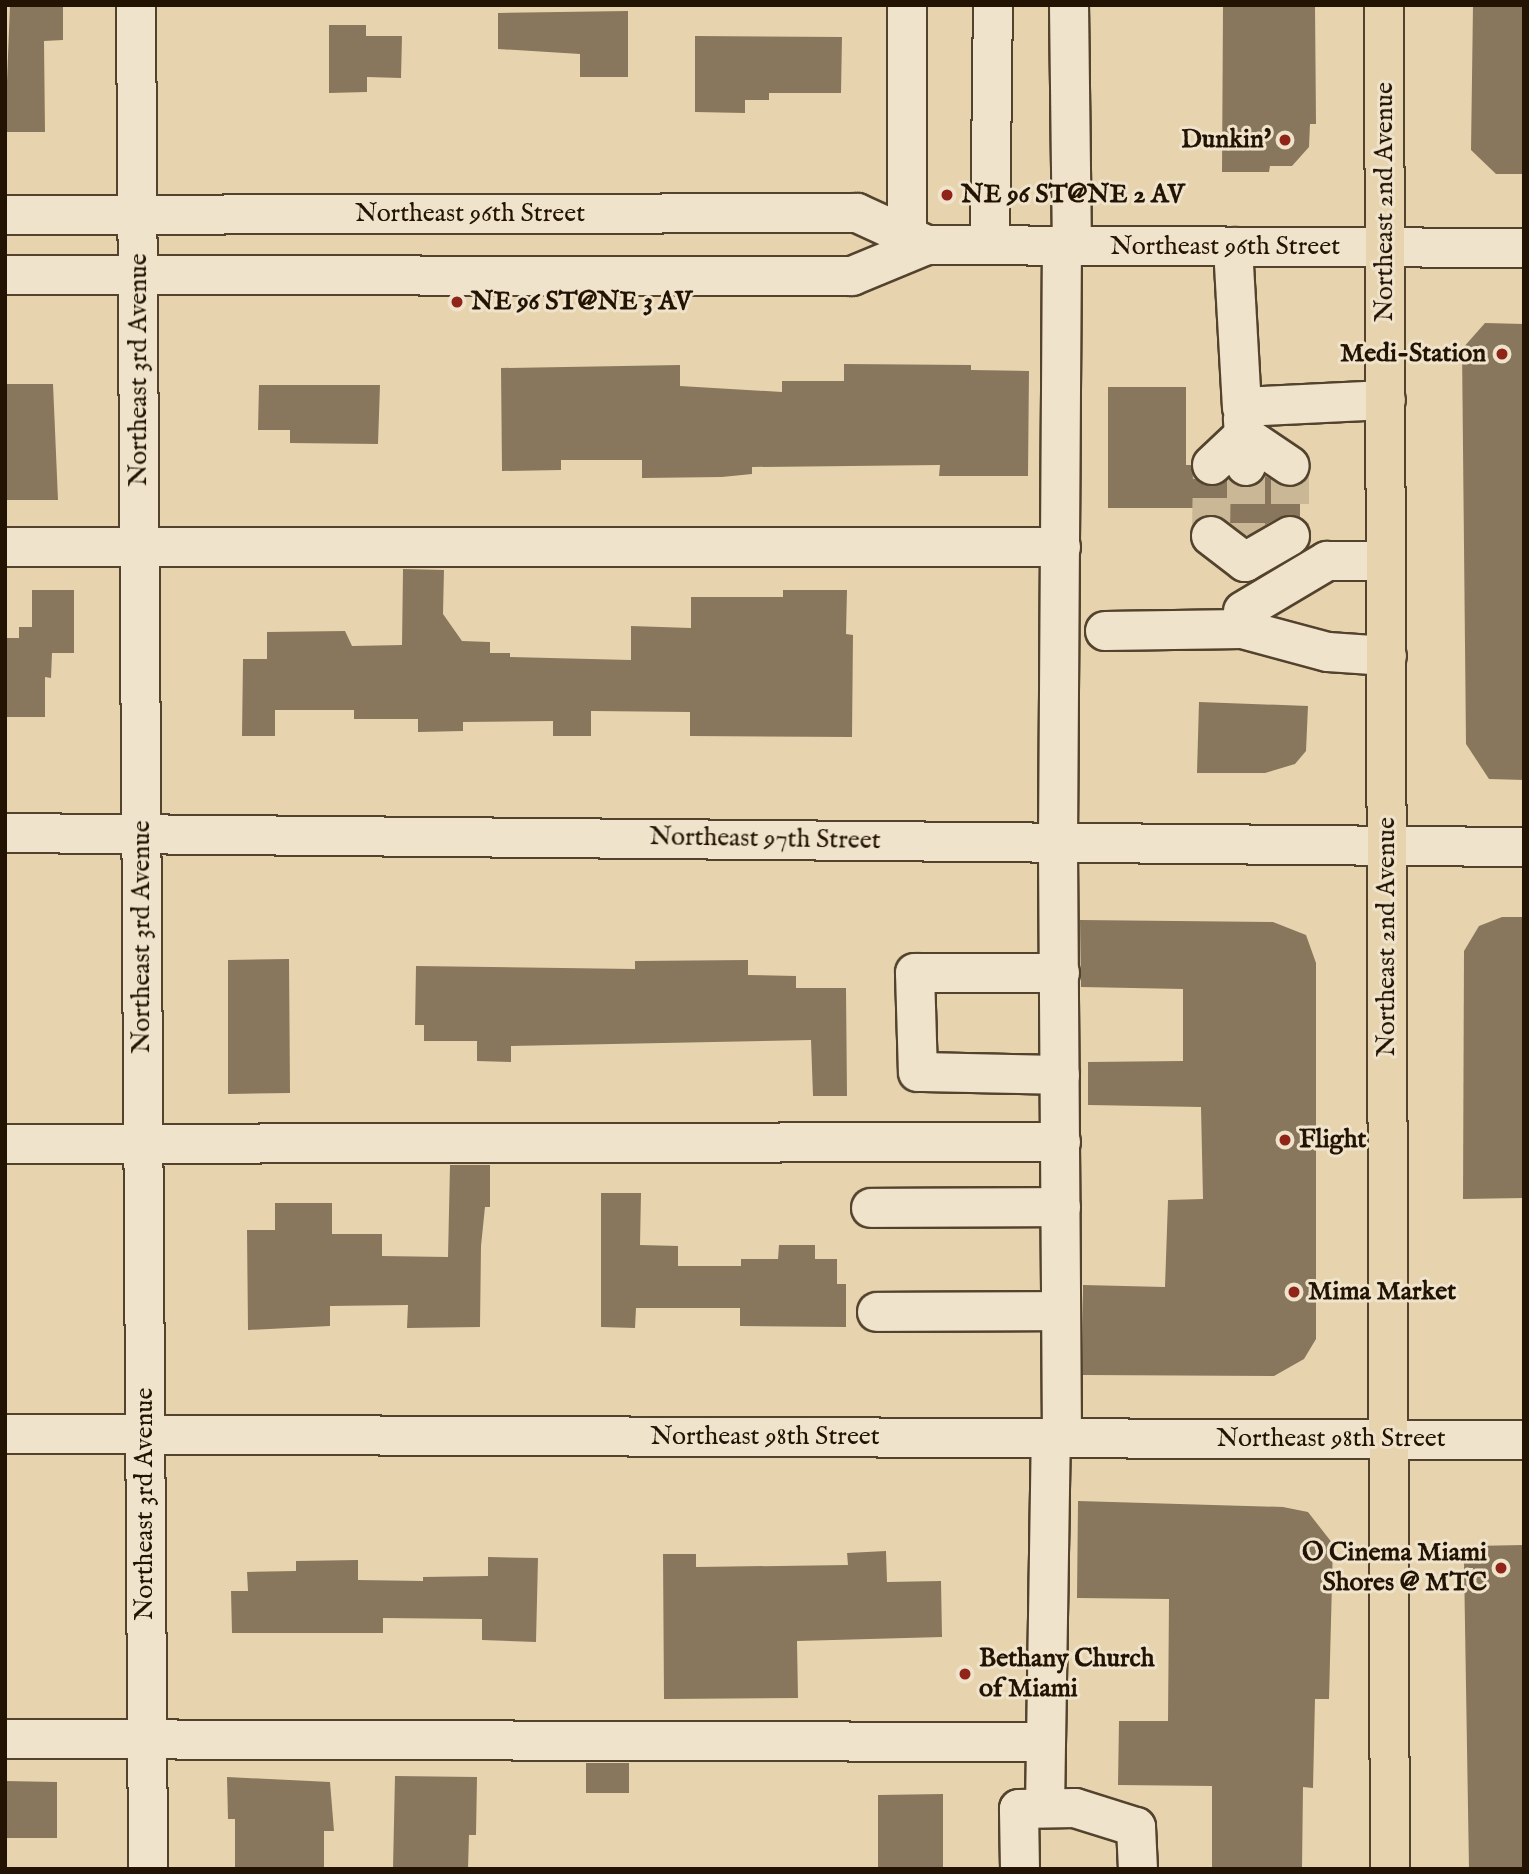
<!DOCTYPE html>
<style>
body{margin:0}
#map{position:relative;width:1529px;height:1874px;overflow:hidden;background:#e7d4af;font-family:"IM FELL English",serif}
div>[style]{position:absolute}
.building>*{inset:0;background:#88775c}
.minor-tunnel>*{height:38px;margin-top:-19px;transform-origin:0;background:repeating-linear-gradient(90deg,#c9b795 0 38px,transparent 0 57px)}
.roads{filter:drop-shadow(2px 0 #53432e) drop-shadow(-2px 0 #53432e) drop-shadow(0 2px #53432e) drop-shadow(0 -2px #53432e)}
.minor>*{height:38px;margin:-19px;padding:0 19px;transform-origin:19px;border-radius:19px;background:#efe3cb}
.major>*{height:38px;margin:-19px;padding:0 19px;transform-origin:19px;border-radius:19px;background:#e7d4af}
.dots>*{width:19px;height:19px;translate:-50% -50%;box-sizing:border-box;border:4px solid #efe3cb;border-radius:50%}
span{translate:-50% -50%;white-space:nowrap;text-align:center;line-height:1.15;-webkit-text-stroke:6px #efe3cb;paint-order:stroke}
.poi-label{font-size:26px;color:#221303;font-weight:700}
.right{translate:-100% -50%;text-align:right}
.left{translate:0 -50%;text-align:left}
.street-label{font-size:26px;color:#221303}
.frame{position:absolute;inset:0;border:7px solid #221303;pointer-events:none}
</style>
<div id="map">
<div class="building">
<i style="clip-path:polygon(10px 5px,63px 5px,63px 40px,44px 41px,45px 132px,5px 132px)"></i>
<i style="clip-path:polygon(1223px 5px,1315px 5px,1316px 124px,1310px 124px,1309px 147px,1292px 166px,1270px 166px,1269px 172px,1222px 172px)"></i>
<i style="clip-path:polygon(1473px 5px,1524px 5px,1524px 174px,1496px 174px,1471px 150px)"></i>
<i style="clip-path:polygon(628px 11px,628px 77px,580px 77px,580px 54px,498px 49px,498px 13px)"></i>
<i style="clip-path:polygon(329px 25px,366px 25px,366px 36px,402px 36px,401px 78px,367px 77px,367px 92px,329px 93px)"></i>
<i style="clip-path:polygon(695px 36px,842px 37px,841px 93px,769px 93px,769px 100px,745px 100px,745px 113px,695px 112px)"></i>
<i style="clip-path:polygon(1485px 323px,1524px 324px,1524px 780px,1489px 779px,1466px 744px,1462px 349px)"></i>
<i style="clip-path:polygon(844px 364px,971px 365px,971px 370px,1029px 371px,1028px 476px,939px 476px,940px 465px,752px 467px,752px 474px,722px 477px,642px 478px,642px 460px,561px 460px,561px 470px,502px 471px,501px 368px,680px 365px,680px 386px,782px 392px,782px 381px,844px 381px)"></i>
<i style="clip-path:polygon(5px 384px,53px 384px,58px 500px,5px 500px)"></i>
<i style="clip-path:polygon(259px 385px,380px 385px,378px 444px,290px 443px,290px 430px,258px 430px)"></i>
<i style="clip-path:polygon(1108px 387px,1186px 387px,1186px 465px,1191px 465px,1196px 479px,1216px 486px,1229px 479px,1247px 488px,1265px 476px,1288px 488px,1300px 485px,1300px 517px,1280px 517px,1246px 535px,1214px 514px,1201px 517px,1201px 508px,1108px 508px)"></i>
<i style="clip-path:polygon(403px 569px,444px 570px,443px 614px,462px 641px,490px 642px,490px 653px,510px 653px,510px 657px,631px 660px,631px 626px,691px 628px,691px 597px,783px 597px,783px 590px,847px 590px,846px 634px,853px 635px,852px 737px,690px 736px,690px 712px,591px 711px,591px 736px,553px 736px,553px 721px,463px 722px,463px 731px,418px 732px,418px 719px,354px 719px,354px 710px,275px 710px,275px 736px,242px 736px,243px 659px,267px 659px,267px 632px,345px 631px,352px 646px,402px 645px)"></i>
<i style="clip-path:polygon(32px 590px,74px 590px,74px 653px,52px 653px,51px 678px,45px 677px,45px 717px,5px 717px,5px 638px,19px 638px,19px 627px,32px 627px)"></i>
<i style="clip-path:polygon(1199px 702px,1308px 706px,1306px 751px,1295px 764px,1265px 773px,1197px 773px)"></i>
<i style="clip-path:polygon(1502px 917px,1524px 917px,1524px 1198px,1463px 1199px,1464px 951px,1479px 926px)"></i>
<i style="clip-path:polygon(1080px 920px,1273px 922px,1306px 935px,1316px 963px,1316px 1339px,1304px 1359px,1274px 1376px,1083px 1375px,1083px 1285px,1165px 1287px,1168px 1200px,1203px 1199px,1201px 1107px,1088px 1105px,1088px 1062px,1183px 1061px,1183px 989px,1081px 987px)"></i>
<i style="clip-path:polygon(289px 959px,290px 1093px,228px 1094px,228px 960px)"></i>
<i style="clip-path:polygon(748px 960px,748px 975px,796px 976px,796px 988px,846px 988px,847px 1096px,813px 1096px,811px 1040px,511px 1046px,511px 1062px,477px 1061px,477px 1041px,424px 1041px,424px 1025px,415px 1025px,416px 966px,635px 969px,635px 961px)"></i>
<i style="clip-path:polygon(450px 1165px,490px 1165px,490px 1207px,485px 1207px,481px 1246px,480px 1327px,407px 1328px,408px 1305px,330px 1306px,330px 1326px,248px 1330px,247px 1230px,275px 1230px,275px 1203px,332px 1203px,332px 1234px,382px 1234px,382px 1256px,448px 1257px)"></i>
<i style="clip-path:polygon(601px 1193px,641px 1193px,640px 1245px,678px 1246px,678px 1266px,741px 1266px,741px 1259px,778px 1259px,779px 1245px,815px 1245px,815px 1259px,837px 1259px,837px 1284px,846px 1284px,846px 1327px,740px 1326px,740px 1308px,636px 1308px,635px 1328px,601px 1327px)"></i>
<i style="clip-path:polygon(1078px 1501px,1283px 1507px,1308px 1512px,1333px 1544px,1329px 1699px,1315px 1699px,1313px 1788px,1303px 1787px,1302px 1869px,1212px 1869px,1212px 1786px,1118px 1785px,1119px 1721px,1168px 1721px,1169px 1599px,1077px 1598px)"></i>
<i style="clip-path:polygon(1524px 1545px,1524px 1869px,1469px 1869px,1464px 1563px,1472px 1546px)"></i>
<i style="clip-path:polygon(886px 1551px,887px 1582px,941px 1581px,942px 1637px,797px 1641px,798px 1698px,664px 1699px,663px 1554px,696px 1554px,696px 1567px,848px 1565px,847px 1553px)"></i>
<i style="clip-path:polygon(488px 1557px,538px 1558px,536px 1642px,482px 1640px,482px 1619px,383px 1618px,383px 1633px,232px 1633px,231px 1591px,248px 1591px,247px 1572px,296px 1571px,296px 1561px,358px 1560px,358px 1580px,423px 1581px,423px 1577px,488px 1576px)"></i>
<i style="clip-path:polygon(586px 1763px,629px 1763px,629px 1793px,586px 1793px)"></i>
<i style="clip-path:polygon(395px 1776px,477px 1777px,476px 1835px,469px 1835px,468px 1869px,393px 1868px)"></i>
<i style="clip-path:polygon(227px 1777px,330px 1782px,334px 1831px,324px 1831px,324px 1869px,235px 1869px,235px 1819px,228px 1819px)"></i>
<i style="clip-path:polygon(5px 1781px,57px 1782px,57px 1838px,5px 1838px)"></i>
<i style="clip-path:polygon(943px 1794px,943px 1869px,878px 1869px,878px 1795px)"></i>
</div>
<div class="minor-tunnel">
<i style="left:1246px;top:466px;width:69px;rotate:90deg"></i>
<i style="left:1290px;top:466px;width:70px;rotate:90deg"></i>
<i style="left:1211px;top:536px;width:71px;rotate:-89.2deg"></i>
</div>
<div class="roads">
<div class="minor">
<i style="left:136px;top:5px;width:1864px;rotate:89.63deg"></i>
<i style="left:907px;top:5px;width:230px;rotate:90deg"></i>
<i style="left:1069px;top:5px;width:241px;rotate:89.3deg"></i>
<i style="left:5px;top:215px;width:852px;rotate:-0.13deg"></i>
<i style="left:857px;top:213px;width:77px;rotate:24.6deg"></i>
<i style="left:990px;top:245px;width:240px;rotate:-89.3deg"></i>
<i style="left:1233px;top:247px;width:160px;rotate:86.8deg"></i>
<i style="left:1242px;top:407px;width:144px;rotate:-2.8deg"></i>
<i style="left:5px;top:275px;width:847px;rotate:0.07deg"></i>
<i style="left:852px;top:276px;width:81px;rotate:-22.5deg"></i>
<i style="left:927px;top:245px;width:597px;rotate:0.29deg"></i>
<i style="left:1212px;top:465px;width:44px;rotate:-43.2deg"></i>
<i style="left:1244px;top:435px;width:16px;rotate:-94deg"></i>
<i style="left:1246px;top:466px;width:31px;rotate:-94deg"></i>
<i style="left:1244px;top:435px;width:55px;rotate:34deg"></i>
<i style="left:1211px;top:536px;width:43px;rotate:37.4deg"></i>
<i style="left:1245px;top:562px;width:52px;rotate:-30deg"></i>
<i style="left:5px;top:547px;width:1056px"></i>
<i style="left:1243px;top:611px;width:98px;rotate:-30.8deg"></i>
<i style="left:1327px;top:561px;width:59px"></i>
<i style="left:1105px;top:631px;width:137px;rotate:-0.8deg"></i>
<i style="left:1242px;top:629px;width:89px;rotate:15deg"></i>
<i style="left:1328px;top:652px;width:59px;rotate:3.9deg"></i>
<i style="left:5px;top:833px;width:1519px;rotate:0.53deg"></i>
<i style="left:1060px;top:973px;width:145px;rotate:180deg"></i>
<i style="left:915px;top:973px;width:99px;rotate:88.3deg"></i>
<i style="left:918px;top:1072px;width:142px;rotate:1.2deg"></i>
<i style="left:5px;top:1144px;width:1056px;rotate:-0.11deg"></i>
<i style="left:871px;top:1208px;width:190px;rotate:-0.3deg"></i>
<i style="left:877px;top:1312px;width:184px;rotate:-0.3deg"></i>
<i style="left:5px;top:1434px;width:1519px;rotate:0.23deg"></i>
<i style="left:1062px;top:1438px;width:595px;rotate:-90.39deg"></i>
<i style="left:1058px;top:843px;width:597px;rotate:-89.62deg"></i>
<i style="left:5px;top:1739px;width:1041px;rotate:0.17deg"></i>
<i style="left:1045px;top:1808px;width:370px;rotate:-89.1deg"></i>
<i style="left:1020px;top:1869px;width:60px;rotate:-91deg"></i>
<i style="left:1019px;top:1809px;width:56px;rotate:-1deg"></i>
<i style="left:1075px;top:1808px;width:64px;rotate:17.3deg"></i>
<i style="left:1136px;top:1827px;width:42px;rotate:87.3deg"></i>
</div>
<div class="major">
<i style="left:1384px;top:5px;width:1864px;rotate:89.82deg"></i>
</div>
</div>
<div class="dots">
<i style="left:1285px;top:140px;background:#8f2418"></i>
<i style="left:947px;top:195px;background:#8f2418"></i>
<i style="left:457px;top:302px;background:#8f2418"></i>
<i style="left:1502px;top:354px;background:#8f2418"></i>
<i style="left:1285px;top:1140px;background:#8f2418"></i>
<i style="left:1294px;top:1292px;background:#8f2418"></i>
<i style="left:1501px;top:1568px;background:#8f2418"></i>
<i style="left:965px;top:1674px;background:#8f2418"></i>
</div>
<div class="poi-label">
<span class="right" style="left:1271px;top:140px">Dunkin'</span>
<span class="left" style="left:961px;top:195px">NE 96 ST@NE 2 AV</span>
<span class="left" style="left:471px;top:302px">NE 96 ST@NE 3 AV</span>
<span class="right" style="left:1486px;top:354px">Medi-Station</span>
<span class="left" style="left:1299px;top:1140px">Flight</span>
<span class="left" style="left:1308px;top:1292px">Mima Market</span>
<span class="right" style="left:1487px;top:1568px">O Cinema Miami<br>Shores @ MTC</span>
<span class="left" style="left:979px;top:1674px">Bethany Church<br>of Miami</span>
</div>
<div class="street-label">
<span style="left:1385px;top:202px;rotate:-90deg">Northeast 2nd Avenue</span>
<span style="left:470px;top:214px">Northeast 96th Street</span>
<span style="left:1225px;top:247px">Northeast 96th Street</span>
<span style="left:139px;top:370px;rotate:-90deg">Northeast 3rd Avenue</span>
<span style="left:765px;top:839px;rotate:1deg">Northeast 97th Street</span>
<span style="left:142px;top:937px;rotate:-90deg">Northeast 3rd Avenue</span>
<span style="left:1387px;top:937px;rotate:-90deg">Northeast 2nd Avenue</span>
<span style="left:765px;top:1437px">Northeast 98th Street</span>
<span style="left:1331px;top:1439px">Northeast 98th Street</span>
<span style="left:145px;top:1504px;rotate:-90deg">Northeast 3rd Avenue</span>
</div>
<div class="frame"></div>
</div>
